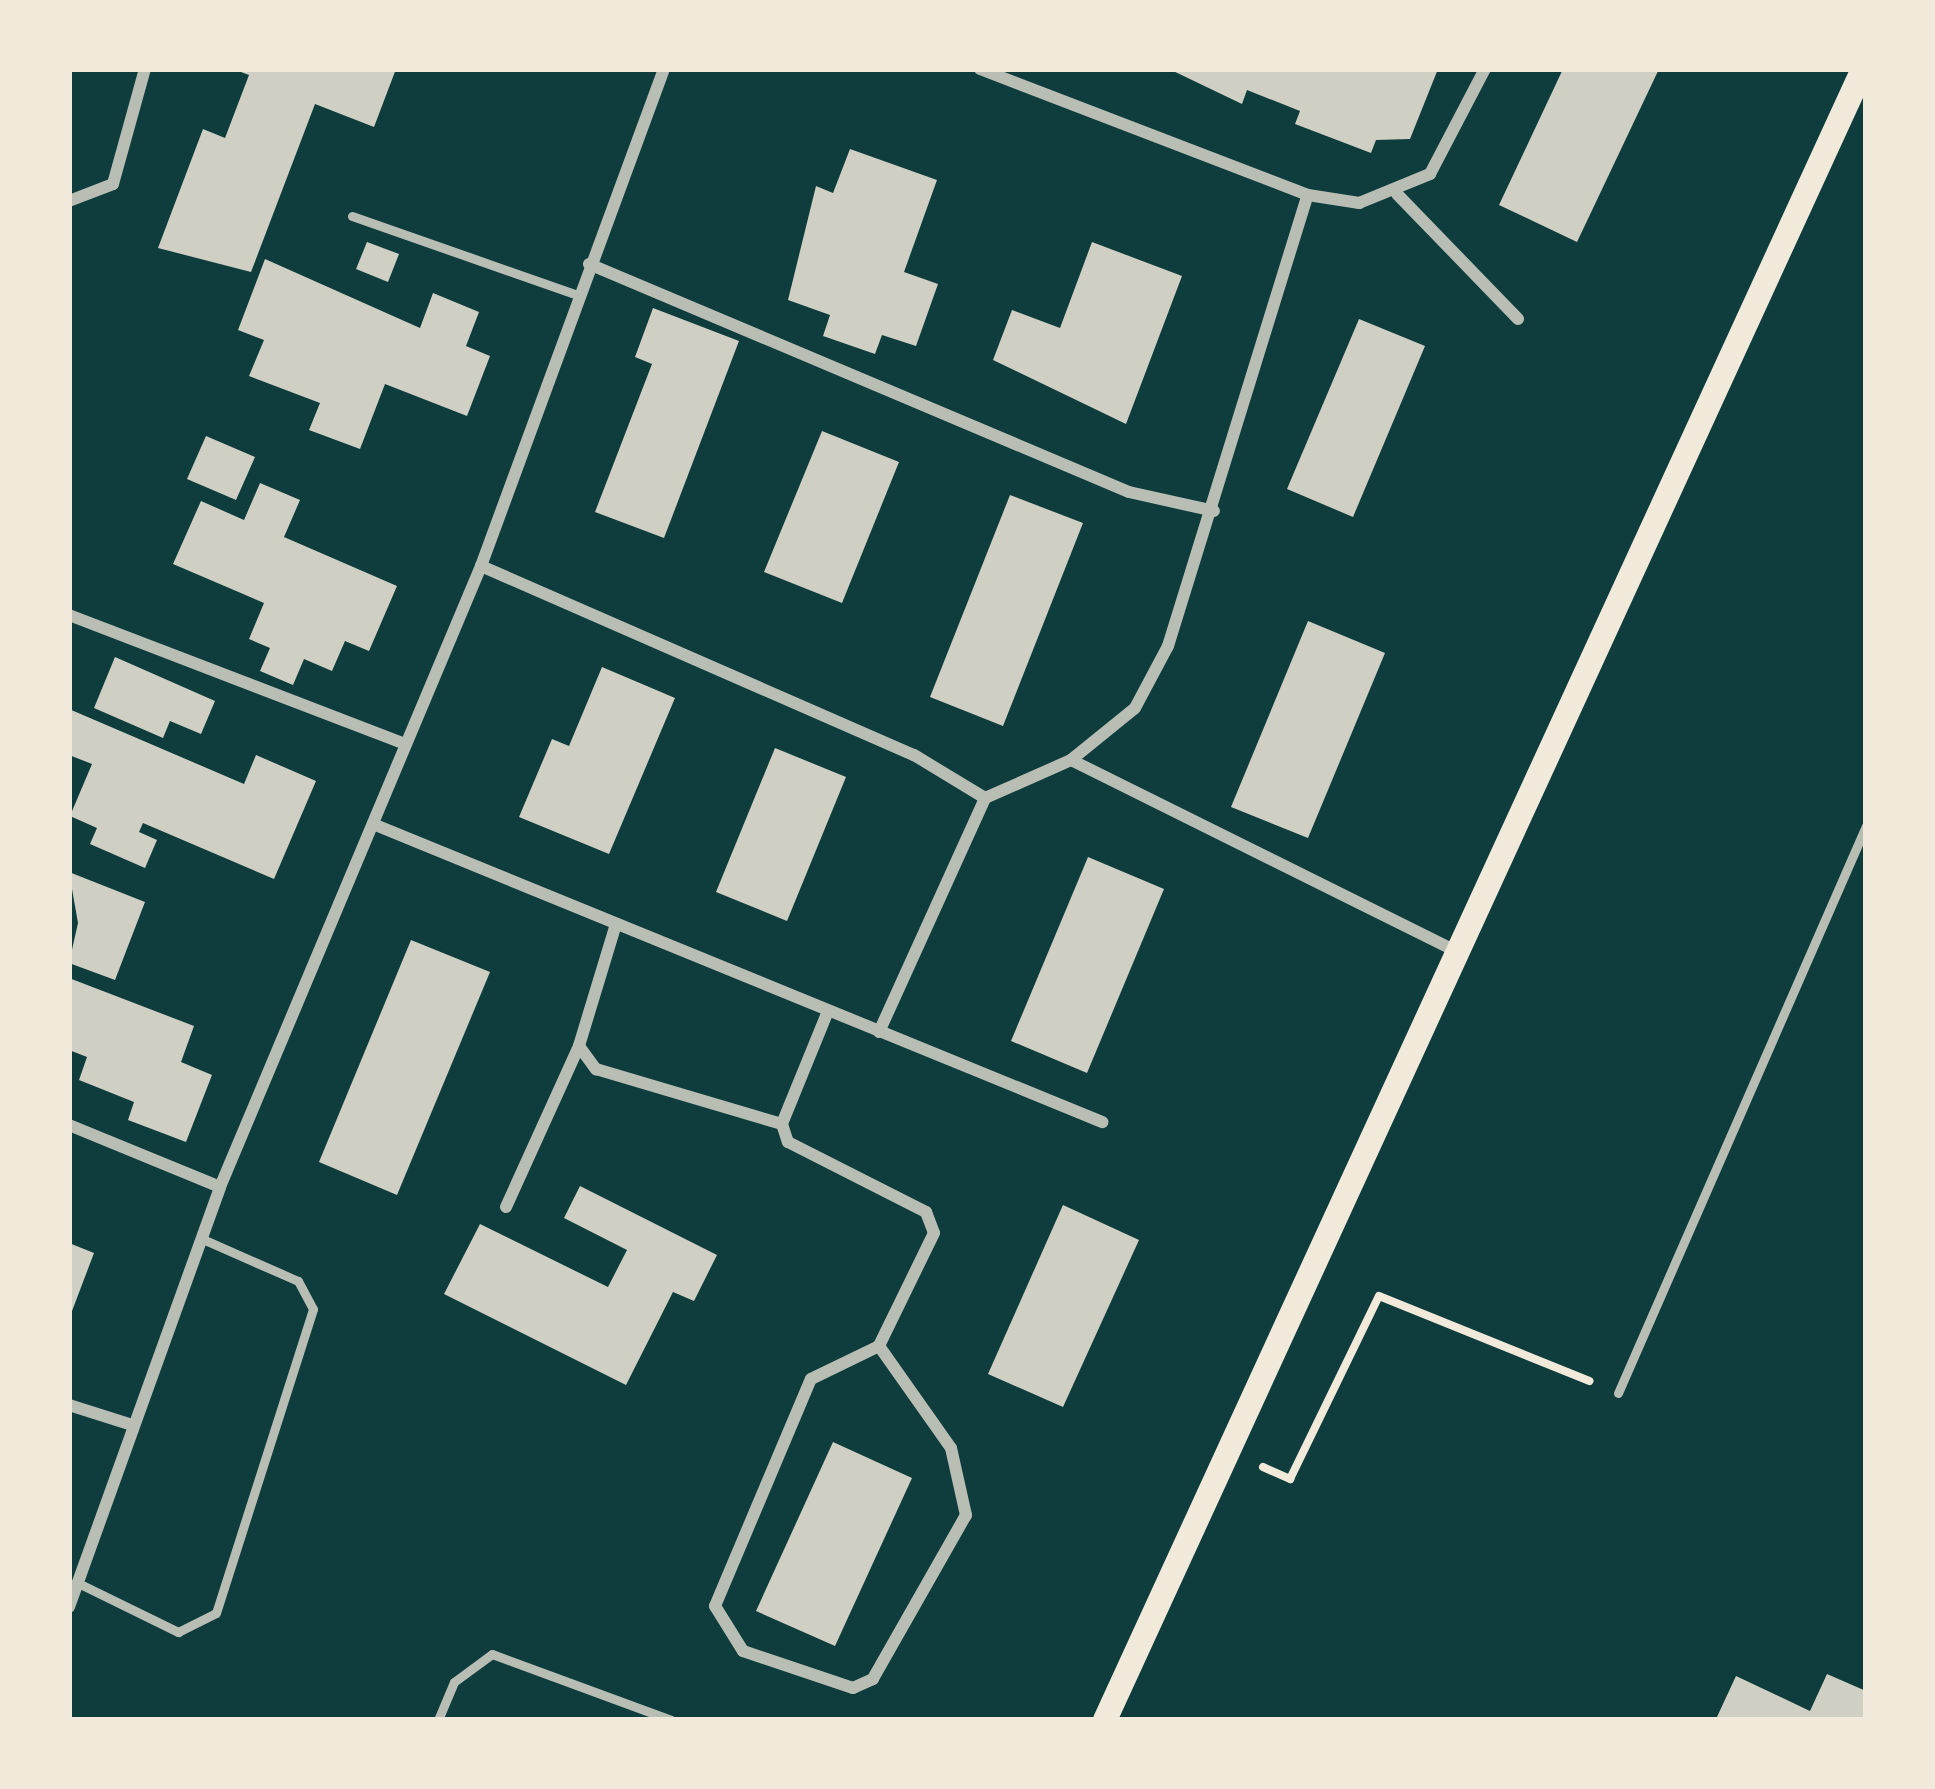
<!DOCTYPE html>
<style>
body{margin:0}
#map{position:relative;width:1935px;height:1789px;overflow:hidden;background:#0f3d3e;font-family:"Alegreya Sans",sans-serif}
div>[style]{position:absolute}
.building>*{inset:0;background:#cfcfc3}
.path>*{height:8px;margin:-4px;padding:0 4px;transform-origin:4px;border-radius:4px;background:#f1e9da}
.service>*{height:9px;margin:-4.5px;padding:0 4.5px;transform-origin:4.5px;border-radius:4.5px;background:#b8beb3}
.minor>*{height:12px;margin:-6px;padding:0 6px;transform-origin:6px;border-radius:6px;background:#b8beb3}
.secondary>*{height:24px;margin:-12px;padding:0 12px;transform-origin:12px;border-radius:12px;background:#f1e9da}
span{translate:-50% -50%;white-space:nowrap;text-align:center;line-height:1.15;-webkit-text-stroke:9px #f1e9da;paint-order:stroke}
.frame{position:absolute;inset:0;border:72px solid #f1e9da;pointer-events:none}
</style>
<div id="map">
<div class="building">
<i style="clip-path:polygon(233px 69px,396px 69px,374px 127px,315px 104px,251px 272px,158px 248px,203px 129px,225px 138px,249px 75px)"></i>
<i style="clip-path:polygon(1169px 69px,1438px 69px,1410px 139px,1376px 140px,1371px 153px,1295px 124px,1300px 111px,1247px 90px,1242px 104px)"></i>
<i style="clip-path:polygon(1563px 69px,1659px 69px,1577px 242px,1499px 205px)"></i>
<i style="clip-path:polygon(850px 149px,937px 180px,904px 272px,938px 284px,916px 346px,882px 335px,875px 354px,823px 336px,830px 315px,788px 300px,816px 186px,833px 193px)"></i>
<i style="clip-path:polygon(367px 242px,399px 254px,388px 282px,356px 269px)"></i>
<i style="clip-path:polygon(1092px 242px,1182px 276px,1126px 424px,993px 360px,1012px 310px,1060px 328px)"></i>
<i style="clip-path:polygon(265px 259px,420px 328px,433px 293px,479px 312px,466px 346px,490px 356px,467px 416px,385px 384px,360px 449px,309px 430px,320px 403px,249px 376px,264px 340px,238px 330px)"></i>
<i style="clip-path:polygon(653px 308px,739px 341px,664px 538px,595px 512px,652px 364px,635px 357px)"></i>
<i style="clip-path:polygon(1359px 319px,1425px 346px,1353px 517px,1287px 489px)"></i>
<i style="clip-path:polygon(822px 431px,899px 462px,842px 603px,764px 572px)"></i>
<i style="clip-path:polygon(206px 436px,255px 457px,236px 500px,187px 479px)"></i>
<i style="clip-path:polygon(260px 483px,300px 500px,284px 537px,397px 586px,369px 651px,345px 641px,332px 671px,304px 659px,293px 685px,260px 671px,270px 648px,249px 639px,264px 603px,173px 564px,201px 501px,244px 520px)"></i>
<i style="clip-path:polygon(1010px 495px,1083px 523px,1003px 726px,930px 697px)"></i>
<i style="clip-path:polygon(1308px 621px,1385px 653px,1308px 838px,1231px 807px)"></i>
<i style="clip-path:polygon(115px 657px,215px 701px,201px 734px,170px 721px,163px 738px,94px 708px)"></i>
<i style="clip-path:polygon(602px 667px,675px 698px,609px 854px,519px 817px,552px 739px,569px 746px)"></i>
<i style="clip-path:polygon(69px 709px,244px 784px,256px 755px,316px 781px,274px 879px,143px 823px,139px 832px,157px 840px,145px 868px,90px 844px,97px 828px,70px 816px,92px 764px,69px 755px)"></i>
<i style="clip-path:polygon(775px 748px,846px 777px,787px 921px,716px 892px)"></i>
<i style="clip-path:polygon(1088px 857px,1164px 889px,1087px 1073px,1011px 1041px)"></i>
<i style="clip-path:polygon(69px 872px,145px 902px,115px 980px,69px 963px,78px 923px)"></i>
<i style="clip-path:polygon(411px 940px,490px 972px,397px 1195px,319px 1162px)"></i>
<i style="clip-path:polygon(69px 978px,194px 1026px,181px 1062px,212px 1075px,186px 1142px,128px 1120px,134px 1102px,79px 1080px,87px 1057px,69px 1050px)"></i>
<i style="clip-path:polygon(580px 1186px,717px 1255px,694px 1301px,673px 1292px,626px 1385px,444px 1294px,480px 1224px,608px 1287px,627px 1250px,564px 1218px)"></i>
<i style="clip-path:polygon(1063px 1205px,1139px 1240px,1063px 1407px,988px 1374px)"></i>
<i style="clip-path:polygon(69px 1243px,94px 1253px,69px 1319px)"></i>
<i style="clip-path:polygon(833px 1442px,912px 1478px,835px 1646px,756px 1611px)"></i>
<i style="clip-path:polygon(1827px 1674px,1866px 1691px,1866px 1720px,1699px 1720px,1716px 1719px,1736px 1676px,1810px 1711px)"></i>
</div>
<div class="path">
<i style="left:1263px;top:1467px;width:30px;rotate:24deg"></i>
<i style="left:1290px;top:1479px;width:203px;rotate:-64.1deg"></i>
<i style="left:1379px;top:1296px;width:227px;rotate:22deg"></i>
</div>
<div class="service">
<i style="left:352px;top:216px;width:239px;rotate:19.3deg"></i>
<i style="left:1618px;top:1393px;width:619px;rotate:-66.38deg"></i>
<i style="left:76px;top:1582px;width:114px;rotate:26.1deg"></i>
<i style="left:178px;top:1632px;width:42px;rotate:-26.6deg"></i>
<i style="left:216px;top:1613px;width:319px;rotate:-72.3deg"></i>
<i style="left:313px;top:1309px;width:32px;rotate:-118deg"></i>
<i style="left:298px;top:1281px;width:107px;rotate:-156.3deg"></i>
<i style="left:438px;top:1720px;width:41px;rotate:-67.2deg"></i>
<i style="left:454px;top:1682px;width:47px;rotate:-36.4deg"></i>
<i style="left:492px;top:1654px;width:191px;rotate:20.2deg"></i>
</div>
<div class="minor">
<i style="left:980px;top:69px;width:351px;rotate:21deg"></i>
<i style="left:1308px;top:195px;width:52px;rotate:8.9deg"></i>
<i style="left:1359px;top:203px;width:77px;rotate:-22.2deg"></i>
<i style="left:1430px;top:174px;width:119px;rotate:-62.4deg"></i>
<i style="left:1397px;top:194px;width:174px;rotate:45.9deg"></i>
<i style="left:69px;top:201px;width:47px;rotate:-21.1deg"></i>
<i style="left:113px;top:184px;width:119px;rotate:-74.5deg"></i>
<i style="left:589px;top:264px;width:586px;rotate:22.89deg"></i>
<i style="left:1129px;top:492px;width:87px;rotate:12.6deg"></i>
<i style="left:481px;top:566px;width:472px;rotate:23.6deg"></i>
<i style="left:914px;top:755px;width:83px;rotate:31.2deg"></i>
<i style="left:69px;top:615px;width:360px;rotate:21deg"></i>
<i style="left:1071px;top:760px;width:431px;rotate:26.4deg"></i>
<i style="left:373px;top:824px;width:788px;rotate:22.23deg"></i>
<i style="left:616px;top:924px;width:127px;rotate:106.9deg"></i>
<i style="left:579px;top:1046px;width:29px;rotate:54deg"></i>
<i style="left:596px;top:1069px;width:194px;rotate:16.5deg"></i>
<i style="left:828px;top:1011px;width:122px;rotate:112.2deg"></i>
<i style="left:782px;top:1124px;width:19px;rotate:72deg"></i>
<i style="left:788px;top:1142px;width:155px;rotate:26.9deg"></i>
<i style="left:926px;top:1212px;width:22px;rotate:69deg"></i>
<i style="left:934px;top:1233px;width:126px;rotate:116deg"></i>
<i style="left:879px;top:1346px;width:125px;rotate:54.8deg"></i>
<i style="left:951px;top:1448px;width:69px;rotate:77.4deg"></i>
<i style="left:966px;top:1515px;width:189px;rotate:119.6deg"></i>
<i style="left:873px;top:1679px;width:22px;rotate:156deg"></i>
<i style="left:853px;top:1688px;width:116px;rotate:-161.4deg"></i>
<i style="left:743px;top:1651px;width:53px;rotate:-121.9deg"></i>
<i style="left:715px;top:1606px;width:246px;rotate:-67.1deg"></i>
<i style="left:811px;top:1379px;width:76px;rotate:-25.9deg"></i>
<i style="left:879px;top:1032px;width:257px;rotate:-65.6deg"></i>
<i style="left:985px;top:798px;width:94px;rotate:-23.8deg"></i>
<i style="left:1071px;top:760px;width:82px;rotate:-39.1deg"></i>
<i style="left:1135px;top:708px;width:70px;rotate:-62deg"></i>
<i style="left:1168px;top:646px;width:472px;rotate:-72.8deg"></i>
<i style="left:69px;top:1125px;width:163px;rotate:22.3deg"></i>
<i style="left:506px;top:1207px;width:177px;rotate:-65.6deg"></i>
<i style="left:69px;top:1405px;width:63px;rotate:17.6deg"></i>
<i style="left:69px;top:1607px;width:446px;rotate:-70.2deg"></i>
<i style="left:220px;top:1187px;width:674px;rotate:-67.2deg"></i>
<i style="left:481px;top:566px;width:530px;rotate:-69.79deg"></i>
</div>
<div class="secondary">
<i style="left:1105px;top:1720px;width:1817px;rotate:-65.34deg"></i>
</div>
<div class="frame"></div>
</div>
